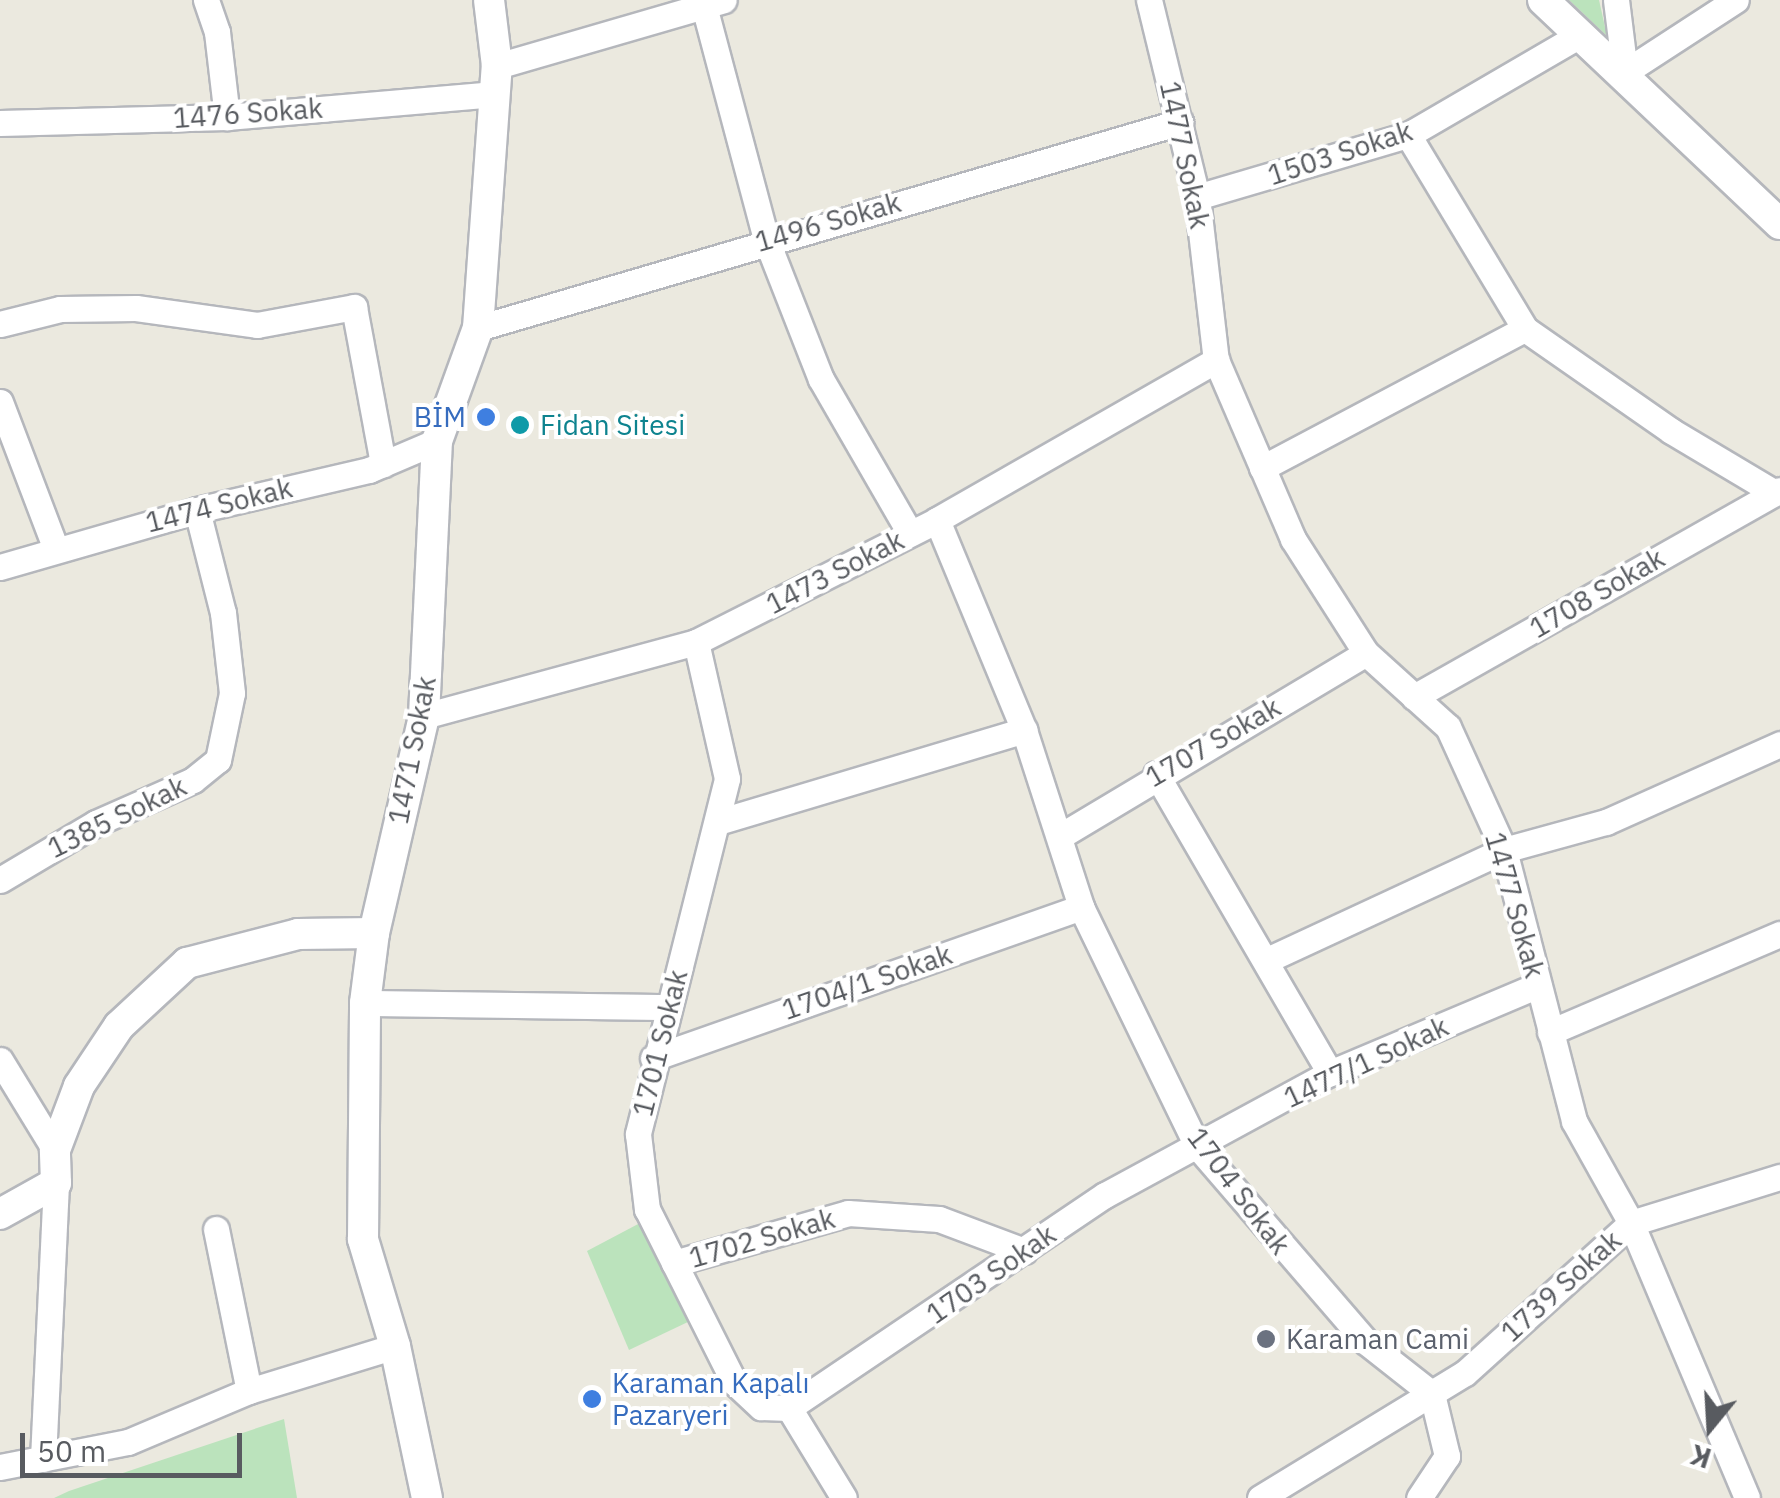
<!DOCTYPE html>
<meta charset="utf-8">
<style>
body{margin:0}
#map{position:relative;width:1780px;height:1498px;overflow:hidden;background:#ebe9df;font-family:"IBM Plex Sans",sans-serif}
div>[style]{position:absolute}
.green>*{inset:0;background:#bbe3bc}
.roads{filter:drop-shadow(2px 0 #b5b7bc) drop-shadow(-2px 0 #b5b7bc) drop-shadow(0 2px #b5b7bc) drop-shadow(0 -2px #b5b7bc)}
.minor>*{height:25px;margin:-12.5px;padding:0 12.5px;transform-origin:12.5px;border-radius:12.5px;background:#fff}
.tertiary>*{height:30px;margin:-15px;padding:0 15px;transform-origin:15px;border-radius:15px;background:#fff}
.dots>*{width:28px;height:28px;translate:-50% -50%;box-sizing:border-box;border:5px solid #fff;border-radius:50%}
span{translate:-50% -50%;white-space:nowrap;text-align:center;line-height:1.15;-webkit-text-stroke:8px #fff;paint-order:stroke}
.street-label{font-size:28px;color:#585b60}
.shop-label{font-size:28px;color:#366cbe}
.right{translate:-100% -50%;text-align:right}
.left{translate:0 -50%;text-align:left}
.culture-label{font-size:28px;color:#0d838f}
.worship-label{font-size:28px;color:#5b616d}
.north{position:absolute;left:1660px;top:1378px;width:100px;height:100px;-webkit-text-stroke:8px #fff;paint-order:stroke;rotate:198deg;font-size:28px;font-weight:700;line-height:40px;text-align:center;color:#585b60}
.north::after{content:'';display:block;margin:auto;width:35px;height:45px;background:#585b60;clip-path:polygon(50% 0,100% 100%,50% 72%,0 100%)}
.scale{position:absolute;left:20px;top:1433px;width:222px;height:45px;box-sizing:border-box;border:5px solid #585b60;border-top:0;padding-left:12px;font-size:30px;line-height:35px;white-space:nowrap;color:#585b60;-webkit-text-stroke:8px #fff;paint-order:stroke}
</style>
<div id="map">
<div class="green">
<i style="clip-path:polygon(1569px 0,1599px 0,1607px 36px)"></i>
<i style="clip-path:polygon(640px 1223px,690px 1321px,629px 1350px,587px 1251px)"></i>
<i style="clip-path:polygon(284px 1419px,297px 1498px,54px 1498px,69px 1491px)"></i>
</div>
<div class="roads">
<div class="minor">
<i style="left:206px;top:0;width:34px;rotate:71deg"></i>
<i style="left:217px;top:32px;width:86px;rotate:83.3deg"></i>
<i style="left:1149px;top:0;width:203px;rotate:76.3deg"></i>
<i style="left:1197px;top:197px;width:164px;rotate:83.4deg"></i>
<i style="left:1216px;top:360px;width:195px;rotate:66.7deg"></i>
<i style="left:1293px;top:539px;width:135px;rotate:57.4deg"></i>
<i style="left:1366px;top:653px;width:110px;rotate:42.1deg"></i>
<i style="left:1448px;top:727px;width:135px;rotate:65.5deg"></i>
<i style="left:1504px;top:850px;width:280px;rotate:75.5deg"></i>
<i style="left:1574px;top:1121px;width:117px;rotate:60.8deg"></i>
<i style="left:1631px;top:1223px;width:298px;rotate:67.1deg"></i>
<i style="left:1616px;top:0;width:73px;rotate:82.9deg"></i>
<i style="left:1625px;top:72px;width:132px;rotate:-33deg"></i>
<i style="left:704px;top:6px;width:241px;rotate:75.1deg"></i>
<i style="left:766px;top:239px;width:150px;rotate:68.6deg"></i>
<i style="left:821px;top:379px;width:178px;rotate:60deg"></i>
<i style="left:497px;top:66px;width:236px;rotate:-16.2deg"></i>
<i style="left:0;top:123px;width:227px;rotate:-1.5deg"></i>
<i style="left:227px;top:117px;width:269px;rotate:-4.9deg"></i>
<i style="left:1408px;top:135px;width:227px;rotate:58.9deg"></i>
<i style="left:1525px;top:329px;width:178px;rotate:34.9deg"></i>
<i style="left:1671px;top:431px;width:121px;rotate:30.8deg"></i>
<i style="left:1197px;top:197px;width:220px;rotate:-16.4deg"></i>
<i style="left:1408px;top:135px;width:199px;rotate:-30.2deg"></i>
<i style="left:0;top:324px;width:62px;rotate:-14deg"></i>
<i style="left:60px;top:309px;width:76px;rotate:-0.8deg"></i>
<i style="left:136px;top:308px;width:122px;rotate:8deg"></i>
<i style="left:257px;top:325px;width:99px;rotate:-10.5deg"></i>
<i style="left:354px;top:307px;width:160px;rotate:79.5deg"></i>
<i style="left:478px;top:328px;width:732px;rotate:-16.35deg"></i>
<i style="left:0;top:402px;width:155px;rotate:69.2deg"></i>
<i style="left:1262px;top:468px;width:297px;rotate:-27.9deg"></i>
<i style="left:937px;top:520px;width:227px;rotate:67.5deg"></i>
<i style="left:1024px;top:730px;width:186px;rotate:72.1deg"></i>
<i style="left:1081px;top:907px;width:266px;rotate:64.1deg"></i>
<i style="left:1197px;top:1146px;width:259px;rotate:49.2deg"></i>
<i style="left:1366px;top:1342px;width:84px;rotate:38.2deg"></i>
<i style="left:1432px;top:1394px;width:64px;rotate:76.4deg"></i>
<i style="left:1447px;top:1456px;width:50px;rotate:123.7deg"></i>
<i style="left:0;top:567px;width:205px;rotate:-16.1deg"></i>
<i style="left:197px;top:510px;width:177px;rotate:-13.1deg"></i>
<i style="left:369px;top:470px;width:74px;rotate:-23.1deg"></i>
<i style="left:696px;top:642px;width:140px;rotate:77.2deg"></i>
<i style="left:727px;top:779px;width:366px;rotate:104.1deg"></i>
<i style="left:638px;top:1134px;width:76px;rotate:83.2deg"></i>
<i style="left:647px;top:1209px;width:194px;rotate:63.3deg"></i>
<i style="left:734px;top:1382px;width:37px;rotate:43deg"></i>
<i style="left:761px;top:1407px;width:28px;rotate:2deg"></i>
<i style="left:789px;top:1408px;width:105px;rotate:58.6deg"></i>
<i style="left:1414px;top:697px;width:420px;rotate:-29.5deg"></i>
<i style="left:424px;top:716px;width:282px;rotate:-15.2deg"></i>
<i style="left:696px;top:642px;width:270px;rotate:-26.8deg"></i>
<i style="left:937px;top:520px;width:322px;rotate:-29.8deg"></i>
<i style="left:1156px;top:774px;width:346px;rotate:59.8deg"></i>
<i style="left:718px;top:822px;width:320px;rotate:-16.7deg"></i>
<i style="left:1062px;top:835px;width:354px;rotate:-30.9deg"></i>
<i style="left:0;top:880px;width:112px;rotate:-30.7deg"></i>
<i style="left:96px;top:823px;width:106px;rotate:-23.9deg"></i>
<i style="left:193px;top:780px;width:32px;rotate:-39deg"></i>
<i style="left:218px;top:760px;width:68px;rotate:-78.2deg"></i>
<i style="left:232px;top:693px;width:81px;rotate:-96.4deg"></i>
<i style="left:223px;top:613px;width:106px;rotate:-104.2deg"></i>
<i style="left:1267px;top:960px;width:261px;rotate:-24.9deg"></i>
<i style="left:1504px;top:850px;width:106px;rotate:-15.4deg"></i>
<i style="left:1606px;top:822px;width:191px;rotate:-24.1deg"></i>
<i style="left:365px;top:1003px;width:300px;rotate:0.8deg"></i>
<i style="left:1550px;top:1032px;width:250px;rotate:-23.1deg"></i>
<i style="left:653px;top:1058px;width:454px;rotate:-19.4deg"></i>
<i style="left:0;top:1060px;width:105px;rotate:58.6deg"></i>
<i style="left:216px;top:1229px;width:165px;rotate:78.5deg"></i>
<i style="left:674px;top:1263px;width:181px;rotate:-16deg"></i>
<i style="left:848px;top:1213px;width:91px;rotate:3.8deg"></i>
<i style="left:939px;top:1219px;width:91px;rotate:20.6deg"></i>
<i style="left:789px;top:1408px;width:381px;rotate:-34deg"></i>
<i style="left:1105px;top:1195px;width:256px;rotate:-28.5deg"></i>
<i style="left:1330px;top:1073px;width:226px;rotate:-22.9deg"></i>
<i style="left:43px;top:1459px;width:276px;rotate:-87.3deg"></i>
<i style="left:0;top:1467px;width:130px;rotate:-11.1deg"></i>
<i style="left:128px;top:1442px;width:131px;rotate:-22.9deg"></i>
<i style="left:249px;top:1391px;width:153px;rotate:-17.1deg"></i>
<i style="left:1260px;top:1498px;width:240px;rotate:-31.4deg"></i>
<i style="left:1465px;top:1373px;width:224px;rotate:-42.1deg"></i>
<i style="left:1631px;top:1223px;width:156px;rotate:-17.2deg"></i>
</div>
<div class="tertiary">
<i style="left:1543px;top:0;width:326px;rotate:43.4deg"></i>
<i style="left:0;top:1214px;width:64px;rotate:-29deg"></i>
<i style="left:56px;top:1183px;width:33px;rotate:-92deg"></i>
<i style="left:55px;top:1150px;width:68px;rotate:-69.4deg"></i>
<i style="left:79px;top:1086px;width:72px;rotate:-56.3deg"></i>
<i style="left:119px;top:1026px;width:93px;rotate:-42.8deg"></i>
<i style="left:187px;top:963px;width:115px;rotate:-14.6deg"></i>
<i style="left:298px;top:934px;width:76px;rotate:-0.8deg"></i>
<i style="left:427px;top:1498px;width:155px;rotate:-101.9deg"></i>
<i style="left:395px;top:1346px;width:112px;rotate:-106.7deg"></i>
<i style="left:363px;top:1239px;width:236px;rotate:-89.5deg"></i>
<i style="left:365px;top:1003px;width:71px;rotate:-82.7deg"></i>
<i style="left:374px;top:933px;width:223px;rotate:-77deg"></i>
<i style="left:424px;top:716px;width:275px;rotate:-87.3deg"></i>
<i style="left:437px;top:441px;width:120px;rotate:-70.1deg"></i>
<i style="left:478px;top:328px;width:263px;rotate:-85.9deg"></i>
<i style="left:497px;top:66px;width:66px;rotate:-96.9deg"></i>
</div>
</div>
<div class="dots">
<i style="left:486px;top:417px;background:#3f7fe0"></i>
<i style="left:520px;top:425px;background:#0f9aa8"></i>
<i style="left:1266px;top:1339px;background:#6b7280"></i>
<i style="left:592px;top:1399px;background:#3f7fe0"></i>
</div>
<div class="street-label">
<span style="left:248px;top:113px;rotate:-4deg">1476 Sokak</span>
<span style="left:1340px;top:153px;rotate:-18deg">1503 Sokak</span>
<span style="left:1185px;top:155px;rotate:78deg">1477 Sokak</span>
<span style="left:828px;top:222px;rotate:-16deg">1496 Sokak</span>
<span style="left:219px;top:505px;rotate:-14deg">1474 Sokak</span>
<span style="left:835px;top:572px;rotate:-27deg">1473 Sokak</span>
<span style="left:1597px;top:593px;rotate:-30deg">1708 Sokak</span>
<span style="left:1213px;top:742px;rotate:-30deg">1707 Sokak</span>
<span style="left:412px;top:750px;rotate:-79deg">1471 Sokak</span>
<span style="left:117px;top:817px;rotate:-26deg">1385 Sokak</span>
<span style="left:1515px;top:905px;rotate:74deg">1477 Sokak</span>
<span style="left:867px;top:982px;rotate:-19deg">1704/1 Sokak</span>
<span style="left:660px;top:1043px;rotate:-76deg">1701 Sokak</span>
<span style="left:1366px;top:1062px;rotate:-25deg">1477/1 Sokak</span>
<span style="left:1239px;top:1191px;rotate:53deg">1704 Sokak</span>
<span style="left:762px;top:1238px;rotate:-16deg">1702 Sokak</span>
<span style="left:991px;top:1274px;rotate:-35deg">1703 Sokak</span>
<span style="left:1561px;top:1286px;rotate:-42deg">1739 Sokak</span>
</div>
<div class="shop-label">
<span class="right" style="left:466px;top:417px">BİM</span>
<span class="left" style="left:612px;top:1399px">Karaman Kapalı<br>Pazaryeri</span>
</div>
<div class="culture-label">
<span class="left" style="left:540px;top:425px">Fidan Sitesi</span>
</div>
<div class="worship-label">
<span class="left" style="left:1286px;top:1339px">Karaman Cami</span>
</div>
<div class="north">K</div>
<div class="scale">50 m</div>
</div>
